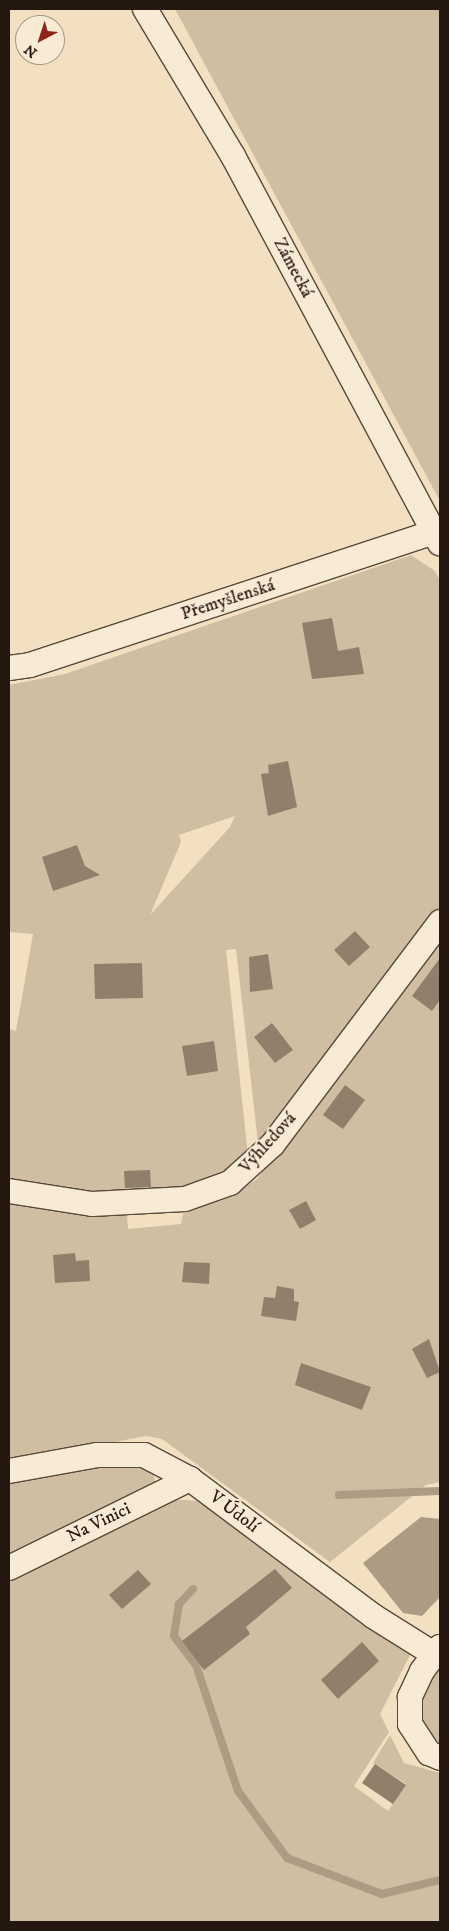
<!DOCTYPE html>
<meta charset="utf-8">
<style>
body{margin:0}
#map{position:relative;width:449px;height:1931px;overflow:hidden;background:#f3e0c0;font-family:"IM FELL DW Pica",serif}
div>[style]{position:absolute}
.green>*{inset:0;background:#d0bea2}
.water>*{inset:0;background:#ad9c84}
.stream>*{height:8px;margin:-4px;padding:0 4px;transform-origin:4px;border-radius:4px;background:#ad9c84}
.building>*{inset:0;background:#90806b}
.roads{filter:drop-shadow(1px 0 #58493b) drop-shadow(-1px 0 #58493b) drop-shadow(0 1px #58493b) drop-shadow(0 -1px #58493b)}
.minor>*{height:24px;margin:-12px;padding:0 12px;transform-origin:12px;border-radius:12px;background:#f7ebd6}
span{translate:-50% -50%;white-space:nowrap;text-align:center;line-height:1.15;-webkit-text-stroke:4px #f7ebd6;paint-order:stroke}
.street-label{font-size:18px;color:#24170f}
.frame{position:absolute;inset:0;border:10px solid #24170f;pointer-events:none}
.north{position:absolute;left:15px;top:15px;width:50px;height:50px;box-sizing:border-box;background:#f7ebd6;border:1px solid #a39686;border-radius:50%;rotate:220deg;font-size:14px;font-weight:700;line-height:20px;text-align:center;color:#24170f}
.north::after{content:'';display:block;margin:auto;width:18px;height:22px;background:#8f2418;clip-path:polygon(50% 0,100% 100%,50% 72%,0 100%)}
</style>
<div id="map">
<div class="green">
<i style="clip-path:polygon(175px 9px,440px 9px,440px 501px)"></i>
<i style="clip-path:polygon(evenodd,411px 555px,435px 571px,440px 581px,440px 906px,258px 1143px,236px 949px,226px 950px,248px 1156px,227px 1175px,181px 1188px,93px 1195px,9px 1179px,9px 1029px,16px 1031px,33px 934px,9px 932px,9px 685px,65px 674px,411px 555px,235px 816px,230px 827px,150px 915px,181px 842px,179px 835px,235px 816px)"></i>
<i style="clip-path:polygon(440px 942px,440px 1482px,426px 1485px,330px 1562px,162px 1439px,146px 1436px,9px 1462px,9px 1202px,92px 1217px,127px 1214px,128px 1229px,181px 1224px,184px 1210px,223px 1200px,240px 1190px,257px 1179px)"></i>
<i style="clip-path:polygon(149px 1457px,156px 1485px,9px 1561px,9px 1479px)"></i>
<i style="clip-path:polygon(166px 1499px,215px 1502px,411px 1653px,380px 1714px,389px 1732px,354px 1786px,388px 1811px,406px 1784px,373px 1763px,390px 1735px,404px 1763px,440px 1773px,440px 1922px,9px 1922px,9px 1577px)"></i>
<i style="clip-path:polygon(440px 1655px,440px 1745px,430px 1740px,413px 1703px)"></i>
</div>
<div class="water">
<i style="clip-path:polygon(421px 1517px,440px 1519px,440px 1597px,422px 1616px,403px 1613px,363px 1563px)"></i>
</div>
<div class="stream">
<i style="left:339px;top:1495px;width:101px;rotate:-2.3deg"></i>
<i style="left:193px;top:1589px;width:21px;rotate:133deg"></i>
<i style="left:179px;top:1604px;width:32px;rotate:99deg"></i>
<i style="left:174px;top:1636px;width:36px;rotate:53deg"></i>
<i style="left:196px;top:1665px;width:133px;rotate:71.6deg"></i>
<i style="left:238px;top:1791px;width:83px;rotate:53.8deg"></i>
<i style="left:287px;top:1858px;width:102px;rotate:20.8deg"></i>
<i style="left:382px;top:1894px;width:60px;rotate:-13.6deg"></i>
</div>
<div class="building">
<i style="clip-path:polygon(332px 618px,338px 651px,359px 647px,364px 674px,312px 679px,302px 623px)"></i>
<i style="clip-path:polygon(288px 761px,297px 807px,268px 816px,261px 774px,269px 773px,268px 765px)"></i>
<i style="clip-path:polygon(77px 845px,85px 866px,100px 875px,53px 891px,42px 857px)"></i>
<i style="clip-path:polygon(355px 931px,370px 947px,349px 966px,334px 950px)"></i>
<i style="clip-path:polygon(268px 954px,273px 989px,250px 992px,249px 957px)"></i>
<i style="clip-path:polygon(440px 958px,440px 1000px,432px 1011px,412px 996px)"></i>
<i style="clip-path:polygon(142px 963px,143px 998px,95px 999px,94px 964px)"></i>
<i style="clip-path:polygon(272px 1023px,293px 1050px,275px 1063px,254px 1037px)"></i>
<i style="clip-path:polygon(214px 1041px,218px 1071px,187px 1076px,182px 1046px)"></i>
<i style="clip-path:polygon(345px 1085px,365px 1100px,343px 1129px,323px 1115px)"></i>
<i style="clip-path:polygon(150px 1170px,151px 1187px,125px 1188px,124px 1171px)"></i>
<i style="clip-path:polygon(306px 1201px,316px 1220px,300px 1229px,289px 1210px)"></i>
<i style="clip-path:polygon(75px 1253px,76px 1261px,89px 1260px,90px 1281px,55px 1283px,53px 1255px)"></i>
<i style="clip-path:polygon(184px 1262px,210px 1263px,209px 1284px,182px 1282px)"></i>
<i style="clip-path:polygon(277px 1286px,294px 1289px,294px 1301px,299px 1302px,296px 1321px,261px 1316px,264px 1297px,275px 1298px)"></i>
<i style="clip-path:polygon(429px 1339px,440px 1372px,427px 1378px,412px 1349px)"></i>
<i style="clip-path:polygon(301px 1363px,371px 1387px,362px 1410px,295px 1385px)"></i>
<i style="clip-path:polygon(275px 1569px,292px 1588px,246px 1627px,250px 1634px,204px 1670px,182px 1641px)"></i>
<i style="clip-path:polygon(138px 1570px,151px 1584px,122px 1609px,109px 1595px)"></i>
<i style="clip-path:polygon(362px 1642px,379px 1661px,338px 1699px,321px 1680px)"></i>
<i style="clip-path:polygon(375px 1764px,406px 1785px,393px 1804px,362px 1783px)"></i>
</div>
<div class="roads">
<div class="minor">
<i style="left:145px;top:9px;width:171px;rotate:59.1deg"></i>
<i style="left:233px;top:156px;width:439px;rotate:61.9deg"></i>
<i style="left:9px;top:668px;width:21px;rotate:-8deg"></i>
<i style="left:30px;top:665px;width:426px;rotate:-18.2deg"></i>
<i style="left:9px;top:1191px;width:84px;rotate:8.9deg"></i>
<i style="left:92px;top:1204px;width:93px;rotate:-3.1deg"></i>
<i style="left:185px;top:1199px;width:48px;rotate:-19.6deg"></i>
<i style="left:230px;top:1183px;width:58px;rotate:-42.2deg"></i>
<i style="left:273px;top:1144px;width:278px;rotate:-53deg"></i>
<i style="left:9px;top:1471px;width:89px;rotate:-10.3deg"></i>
<i style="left:97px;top:1455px;width:47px"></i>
<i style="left:144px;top:1455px;width:52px;rotate:27.6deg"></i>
<i style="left:190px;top:1479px;width:229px;rotate:36.8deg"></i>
<i style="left:373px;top:1616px;width:70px;rotate:32.1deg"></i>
<i style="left:9px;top:1568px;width:202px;rotate:-26.2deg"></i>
<i style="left:440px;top:1647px;width:30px;rotate:127deg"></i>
<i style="left:422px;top:1671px;width:29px;rotate:115deg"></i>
<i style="left:410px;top:1697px;width:27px;rotate:90deg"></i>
<i style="left:410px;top:1724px;width:35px;rotate:57deg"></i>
<i style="left:429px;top:1753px;width:12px;rotate:24deg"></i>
</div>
</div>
<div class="street-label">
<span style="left:293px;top:268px;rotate:62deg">Zámecká</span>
<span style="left:228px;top:600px;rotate:-18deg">Přemyšlenská</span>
<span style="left:268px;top:1143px;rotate:-48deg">Výhledová</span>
<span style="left:234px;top:1512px;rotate:37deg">V Údolí</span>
<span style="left:99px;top:1523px;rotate:-26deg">Na Vinici</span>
</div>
<div class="frame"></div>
<div class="north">N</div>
</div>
